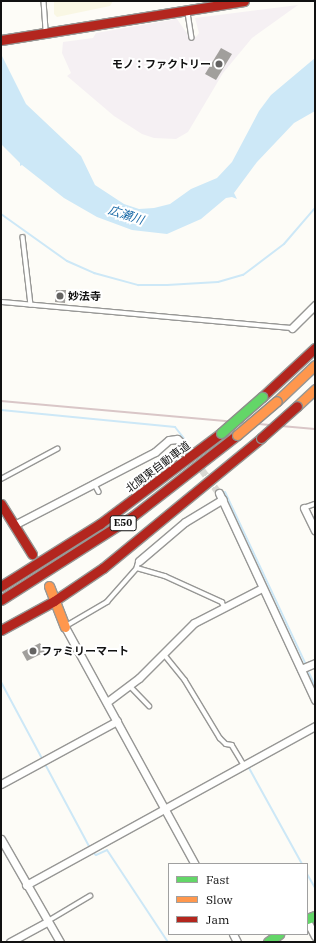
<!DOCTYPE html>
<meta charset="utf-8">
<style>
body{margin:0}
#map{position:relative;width:316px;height:943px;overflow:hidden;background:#fdfcf7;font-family:"IBM Plex Serif","Noto Sans JP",serif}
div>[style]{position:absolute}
.industrial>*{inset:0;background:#f5f0f3}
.farmland>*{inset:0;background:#f9f7e4}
.water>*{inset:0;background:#cde8f7}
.stream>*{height:2px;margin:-1px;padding:0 1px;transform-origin:1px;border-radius:1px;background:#cde8f7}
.building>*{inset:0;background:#a19f9c}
.street-tunnel>*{height:7px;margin-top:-3.5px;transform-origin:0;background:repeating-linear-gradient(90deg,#dad9d4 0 7px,transparent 0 10.5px)}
.roads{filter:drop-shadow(1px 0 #979795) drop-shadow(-1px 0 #979795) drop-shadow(0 1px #979795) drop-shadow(0 -1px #979795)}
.lane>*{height:3.5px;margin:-1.75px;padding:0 1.75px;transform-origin:1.75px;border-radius:1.75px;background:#fffffe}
.street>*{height:7px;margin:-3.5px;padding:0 3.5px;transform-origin:3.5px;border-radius:3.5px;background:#fffffe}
.fast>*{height:9px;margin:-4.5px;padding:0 4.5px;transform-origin:4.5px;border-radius:4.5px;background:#63d668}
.slow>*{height:9px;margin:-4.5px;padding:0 4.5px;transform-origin:4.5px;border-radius:4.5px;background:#ff974d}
.jam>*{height:9px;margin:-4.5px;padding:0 4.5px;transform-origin:4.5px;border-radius:4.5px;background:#b3261e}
.rail>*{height:2px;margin:-1px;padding:0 1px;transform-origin:1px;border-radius:1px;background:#d9c6c7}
.bridges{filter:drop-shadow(1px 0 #8e8d8b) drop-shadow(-1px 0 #8e8d8b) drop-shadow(0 1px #8e8d8b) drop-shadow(0 -1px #8e8d8b)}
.fast-bridge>*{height:9px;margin:-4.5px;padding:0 4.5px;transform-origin:4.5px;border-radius:4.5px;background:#63d668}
.slow-bridge>*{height:9px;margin:-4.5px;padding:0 4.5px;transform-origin:4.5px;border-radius:4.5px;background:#ff974d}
.jam-bridge>*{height:9px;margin:-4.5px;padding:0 4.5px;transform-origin:4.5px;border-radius:4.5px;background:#b3261e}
.dots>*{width:11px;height:11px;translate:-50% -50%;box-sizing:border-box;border:2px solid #fff;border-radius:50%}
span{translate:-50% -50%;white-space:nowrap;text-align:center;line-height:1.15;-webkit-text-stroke:4px #fff;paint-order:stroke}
.shield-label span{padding:1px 3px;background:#fff;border:1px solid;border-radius:3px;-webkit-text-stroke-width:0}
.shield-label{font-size:10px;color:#111;font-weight:700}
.poi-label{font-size:11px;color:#111;font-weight:700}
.right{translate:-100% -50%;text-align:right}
.left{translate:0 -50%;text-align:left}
.street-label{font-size:11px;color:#111}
.water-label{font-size:12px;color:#1768a6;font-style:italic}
.frame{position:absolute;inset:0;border:2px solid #111;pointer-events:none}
.legend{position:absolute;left:168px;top:863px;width:140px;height:72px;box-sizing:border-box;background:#fff;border:1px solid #a0a0a0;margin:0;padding:5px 7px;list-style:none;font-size:12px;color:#111}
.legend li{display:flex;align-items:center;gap:8px;height:20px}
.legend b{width:20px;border:1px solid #a0a0a0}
</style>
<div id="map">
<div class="industrial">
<i style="clip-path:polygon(298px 5px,252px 38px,223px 73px,188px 132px,176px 139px,154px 138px,142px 134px,114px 116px,67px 76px,71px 73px,62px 53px,63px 42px,93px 38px,96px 33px,177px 19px,188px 35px,196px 37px,199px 33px,195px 18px)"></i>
</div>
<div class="farmland">
<i style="clip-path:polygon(54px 1px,67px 2px,113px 1px,110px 6px,57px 17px,54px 14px)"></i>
</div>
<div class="water">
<i style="clip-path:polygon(1px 54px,26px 104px,81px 156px,95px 185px,124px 204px,139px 209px,154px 208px,170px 204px,191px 189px,217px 178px,232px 162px,259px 111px,271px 95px,315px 58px,315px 111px,294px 123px,257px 162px,234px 193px,237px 199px,232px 197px,226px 198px,201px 219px,167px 234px,132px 230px,97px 217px,64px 198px,22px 165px,20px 166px,20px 163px,1px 144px)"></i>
</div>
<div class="stream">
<i style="left:1px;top:214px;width:81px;rotate:35.5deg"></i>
<i style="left:67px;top:261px;width:30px;rotate:24deg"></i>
<i style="left:94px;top:273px;width:46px;rotate:15.3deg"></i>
<i style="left:138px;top:285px;width:29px"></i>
<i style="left:167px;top:285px;width:51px;rotate:-3.4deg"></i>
<i style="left:218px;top:282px;width:26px;rotate:-16deg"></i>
<i style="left:243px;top:275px;width:51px;rotate:-37.1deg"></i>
<i style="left:284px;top:244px;width:48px;rotate:-49.3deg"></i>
<i style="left:1px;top:410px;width:175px;rotate:5.6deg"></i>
<i style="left:175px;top:427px;width:18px;rotate:52deg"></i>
<i style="left:225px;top:492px;width:189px;rotate:64.9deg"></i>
<i style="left:309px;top:673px;width:14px;rotate:65deg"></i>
<i style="left:1px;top:682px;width:188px;rotate:61.8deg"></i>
<i style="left:249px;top:768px;width:110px;rotate:61.1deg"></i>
<i style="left:92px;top:852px;width:5px;rotate:37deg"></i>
<i style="left:96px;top:855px;width:12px;rotate:-24deg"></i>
<i style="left:107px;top:850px;width:110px;rotate:56.5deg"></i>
<i style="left:307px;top:874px;width:16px;rotate:60deg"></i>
</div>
<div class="building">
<i style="clip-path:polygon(221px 48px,232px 54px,216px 80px,205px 74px)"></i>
<i style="clip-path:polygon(56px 290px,66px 290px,65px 303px,55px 302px)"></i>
<i style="clip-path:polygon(40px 643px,45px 652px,27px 661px,22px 652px)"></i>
</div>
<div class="street-tunnel">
<i style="left:183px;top:444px;width:61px;rotate:53.7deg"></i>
</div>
<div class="roads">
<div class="lane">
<i style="left:44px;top:1px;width:30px;rotate:86deg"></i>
<i style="left:188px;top:13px;width:25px;rotate:81deg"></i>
<i style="left:23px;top:237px;width:68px;rotate:83.3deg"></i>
<i style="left:1px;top:302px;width:292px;rotate:5.1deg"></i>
<i style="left:1px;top:479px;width:64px;rotate:-28.2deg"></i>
<i style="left:94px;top:483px;width:10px;rotate:61deg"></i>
<i style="left:304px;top:508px;width:12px;rotate:-20deg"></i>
<i style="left:139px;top:561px;width:7px;rotate:106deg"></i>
<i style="left:137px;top:568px;width:29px;rotate:16deg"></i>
<i style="left:165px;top:576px;width:63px;rotate:24.5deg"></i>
<i style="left:222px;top:602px;width:4px;rotate:63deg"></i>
<i style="left:66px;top:626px;width:48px;rotate:-30.3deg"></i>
<i style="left:107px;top:602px;width:45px;rotate:-48.6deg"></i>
<i style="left:164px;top:654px;width:33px;rotate:51deg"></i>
<i style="left:185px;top:680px;width:68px;rotate:58.9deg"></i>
<i style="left:220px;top:738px;width:8px;rotate:45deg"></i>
<i style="left:226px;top:744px;width:6px;rotate:9deg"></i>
<i style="left:232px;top:745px;width:23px;rotate:59deg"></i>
<i style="left:130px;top:686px;width:28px;rotate:46deg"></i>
<i style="left:48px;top:921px;width:49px;rotate:-30.8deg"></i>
</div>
<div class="street">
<i style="left:292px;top:328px;width:33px;rotate:-45deg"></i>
<i style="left:219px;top:493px;width:228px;rotate:65.1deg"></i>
<i style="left:304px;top:508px;width:25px;rotate:64deg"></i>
<i style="left:14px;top:525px;width:159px;rotate:-27.4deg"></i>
<i style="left:155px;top:452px;width:18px;rotate:-41deg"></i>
<i style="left:169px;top:440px;width:8px;rotate:-7deg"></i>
<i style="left:177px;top:439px;width:8px;rotate:40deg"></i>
<i style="left:139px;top:561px;width:60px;rotate:-40.3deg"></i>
<i style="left:185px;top:522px;width:44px;rotate:-31.2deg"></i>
<i style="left:65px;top:627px;width:270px;rotate:61.3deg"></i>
<i style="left:301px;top:669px;width:15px;rotate:-23deg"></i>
<i style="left:107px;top:702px;width:40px;rotate:-37deg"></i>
<i style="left:139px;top:678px;width:78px;rotate:-45deg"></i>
<i style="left:194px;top:623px;width:76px;rotate:-27.2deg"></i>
<i style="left:1px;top:784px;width:132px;rotate:-28.5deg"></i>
<i style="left:1px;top:839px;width:119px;rotate:60.2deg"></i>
<i style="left:26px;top:885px;width:330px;rotate:-28.8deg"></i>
<i style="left:307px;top:921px;width:17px;rotate:62deg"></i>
<i style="left:233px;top:934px;width:9px;rotate:63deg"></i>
<i style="left:10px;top:942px;width:42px;rotate:-28.4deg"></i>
</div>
<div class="fast">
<i style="left:307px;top:919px;width:9px;rotate:-21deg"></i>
<i style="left:268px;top:942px;width:14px;rotate:-36deg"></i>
</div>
<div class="slow">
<i style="left:277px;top:401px;width:52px;rotate:-43.5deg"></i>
<i style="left:297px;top:406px;width:25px;rotate:-43deg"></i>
<i style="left:49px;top:586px;width:44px;rotate:68.7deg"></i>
</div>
<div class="jam">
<i style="left:1px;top:40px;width:246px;rotate:-9.1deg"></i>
<i style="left:262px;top:397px;width:72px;rotate:-42.8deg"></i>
<i style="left:1px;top:504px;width:59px;rotate:58.2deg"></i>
<i style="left:1px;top:586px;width:117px;rotate:-32.1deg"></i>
<i style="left:100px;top:524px;width:151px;rotate:-36.9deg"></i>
<i style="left:1px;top:600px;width:156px;rotate:-32.5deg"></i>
<i style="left:133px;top:516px;width:132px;rotate:-37.9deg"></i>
<i style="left:1px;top:630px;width:60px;rotate:-28.7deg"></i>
<i style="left:54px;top:601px;width:59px;rotate:-34deg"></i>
<i style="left:103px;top:568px;width:205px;rotate:-39.4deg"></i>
</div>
</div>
<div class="rail">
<i style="left:1px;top:401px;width:315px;rotate:5.1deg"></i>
</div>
<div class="bridges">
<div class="fast-bridge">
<i style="left:221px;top:433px;width:55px;rotate:-41.3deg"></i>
</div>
<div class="slow-bridge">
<i style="left:237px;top:435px;width:52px;rotate:-40.4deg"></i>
</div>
<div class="jam-bridge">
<i style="left:261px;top:438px;width:48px;rotate:-41.6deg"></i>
</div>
</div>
<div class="dots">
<i style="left:219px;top:64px;background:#646362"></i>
<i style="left:60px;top:296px;background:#646362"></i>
<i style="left:33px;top:651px;background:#646362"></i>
</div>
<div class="shield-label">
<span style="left:123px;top:523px">E50</span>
</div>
<div class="poi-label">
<span class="right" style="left:211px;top:64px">モノ：ファクトリー</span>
<span class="left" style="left:68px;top:296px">妙法寺</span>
<span class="left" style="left:41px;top:651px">ファミリーマート</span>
</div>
<div class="street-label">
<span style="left:158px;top:467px;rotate:-37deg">北関東自動車道</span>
</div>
<div class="water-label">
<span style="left:126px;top:215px;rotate:18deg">広瀬川</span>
</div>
<div class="frame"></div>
<ul class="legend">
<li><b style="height:5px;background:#63d668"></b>Fast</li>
<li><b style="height:5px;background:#ff974d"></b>Slow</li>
<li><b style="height:5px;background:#b3261e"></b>Jam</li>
</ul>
</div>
